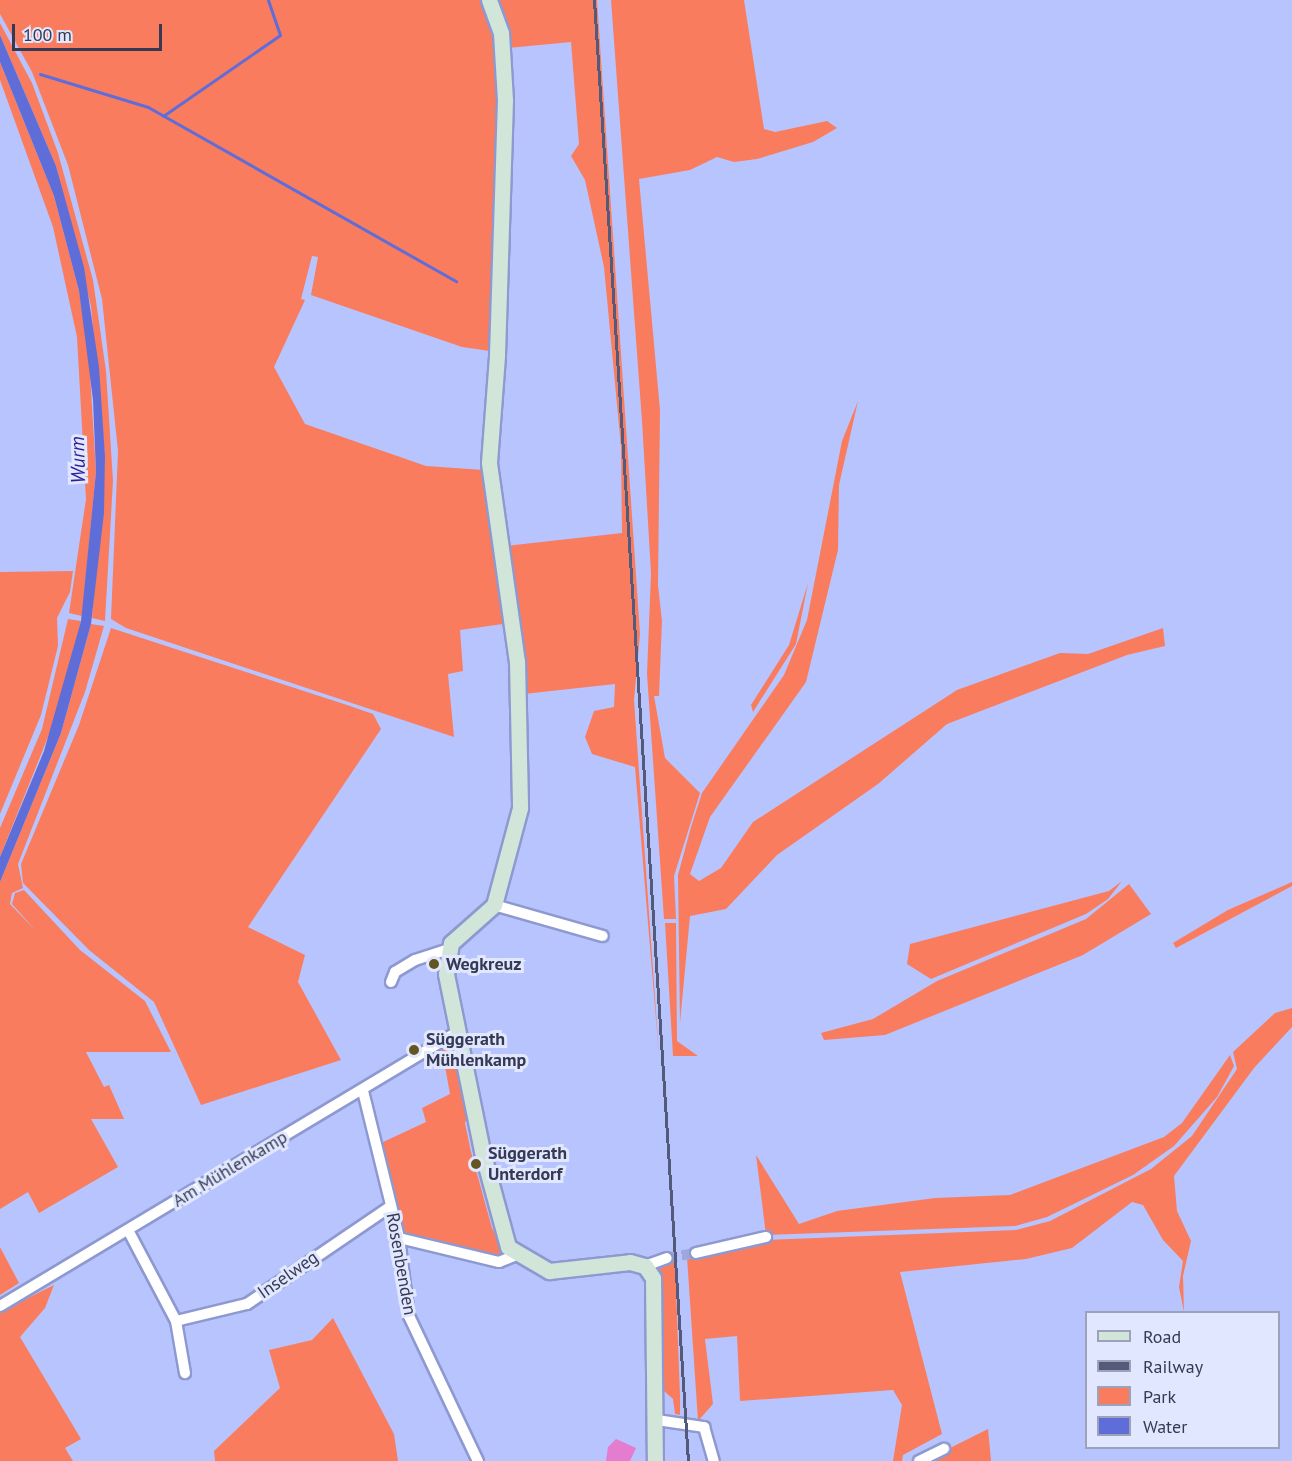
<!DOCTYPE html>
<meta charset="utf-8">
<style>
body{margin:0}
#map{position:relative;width:1292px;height:1461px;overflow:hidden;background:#b8c4fe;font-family:"PT Sans",sans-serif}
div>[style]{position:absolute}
.green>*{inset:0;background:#fa7c5e}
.water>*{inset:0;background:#5f6dd8}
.stream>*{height:3px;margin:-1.5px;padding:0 1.5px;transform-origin:1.5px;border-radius:1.5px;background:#5f6dd8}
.building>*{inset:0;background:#e47cd0}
.minor-tunnel>*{height:10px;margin-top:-5px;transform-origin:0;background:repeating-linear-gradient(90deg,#9ea8dc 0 10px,transparent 0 15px)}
.roads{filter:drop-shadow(2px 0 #8d99d0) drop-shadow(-2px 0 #8d99d0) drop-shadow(0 2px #8d99d0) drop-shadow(0 -2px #8d99d0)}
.minor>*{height:10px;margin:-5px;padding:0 5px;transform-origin:5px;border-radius:5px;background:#fff}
.secondary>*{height:15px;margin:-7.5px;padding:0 7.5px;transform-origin:7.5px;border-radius:7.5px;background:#d1e5d8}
.rail>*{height:3px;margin:-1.5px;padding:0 1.5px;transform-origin:1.5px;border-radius:1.5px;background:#545a7a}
.dots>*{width:16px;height:16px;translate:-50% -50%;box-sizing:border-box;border:3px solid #e1e7ff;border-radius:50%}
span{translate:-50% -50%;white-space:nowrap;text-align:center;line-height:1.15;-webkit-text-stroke:6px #e1e7ff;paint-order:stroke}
.poi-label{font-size:18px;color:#353a52;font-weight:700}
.left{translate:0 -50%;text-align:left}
.street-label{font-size:18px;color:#353a52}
.water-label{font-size:20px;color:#2a1e9f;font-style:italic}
.legend{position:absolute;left:1085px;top:1311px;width:195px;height:138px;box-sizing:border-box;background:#e1e7ff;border:2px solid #9ca2ba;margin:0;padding:8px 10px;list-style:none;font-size:18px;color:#353a52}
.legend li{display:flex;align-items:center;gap:12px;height:30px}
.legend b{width:30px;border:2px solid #9ca2ba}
.scale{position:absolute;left:12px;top:24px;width:150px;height:27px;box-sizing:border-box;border:3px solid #353a52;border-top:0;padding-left:8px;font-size:18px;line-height:21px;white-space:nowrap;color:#353a52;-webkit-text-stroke:4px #e1e7ff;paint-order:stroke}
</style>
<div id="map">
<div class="green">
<i style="clip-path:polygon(0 0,484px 0,499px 52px,490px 351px,462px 347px,311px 295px,318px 257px,312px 256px,301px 299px,305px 300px,274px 367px,305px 424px,426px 466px,484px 470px,510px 623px,460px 630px,463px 671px,448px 674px,454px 737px,126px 628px,111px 619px,118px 451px,102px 299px,68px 165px,32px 72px,0 14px)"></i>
<i style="clip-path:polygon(497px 0,597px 0,640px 634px,634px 700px,659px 1055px,635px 767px,592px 754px,585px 737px,594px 711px,614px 707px,615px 684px,524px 694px,523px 649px,505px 546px,622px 533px,621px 447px,604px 267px,585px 180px,571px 156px,579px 144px,571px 42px,507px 48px)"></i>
<i style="clip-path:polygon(611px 0,744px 0,764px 129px,775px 132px,827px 121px,837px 128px,813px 142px,757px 159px,734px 162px,717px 157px,690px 170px,639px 179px,660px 410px,658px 585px,662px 621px,659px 696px,654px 696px,665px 758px,700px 793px,674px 876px,676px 919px,664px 919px,647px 674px,651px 573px,642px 421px)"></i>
<i style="clip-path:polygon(0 23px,32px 83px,58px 153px,93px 280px,106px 371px,113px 481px,105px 621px,92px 618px,105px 456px,91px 306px,56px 166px,0 35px)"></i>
<i style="clip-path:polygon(0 62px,54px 196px,79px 291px,89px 357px,96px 472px,82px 616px,69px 613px,86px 499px,77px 337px,53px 227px,0 80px)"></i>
<i style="clip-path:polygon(858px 401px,839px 485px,838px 550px,806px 682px,710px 817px,690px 874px,699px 881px,721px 868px,753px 822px,957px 690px,1060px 653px,1088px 654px,1163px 628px,1165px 646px,1127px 655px,947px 724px,878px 784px,777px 855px,726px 909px,690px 916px,680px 1023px,678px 875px,691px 827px,702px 793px,784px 675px,807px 620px,842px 441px)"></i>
<i style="clip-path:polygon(73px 571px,70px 592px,57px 618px,58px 646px,41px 715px,0 814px,0 572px)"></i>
<i style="clip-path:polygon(808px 583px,796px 644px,753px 712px,751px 705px,789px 645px)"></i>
<i style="clip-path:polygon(68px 619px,81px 621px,58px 712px,0 857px,0 828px,42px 729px)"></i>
<i style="clip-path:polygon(91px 624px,104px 626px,85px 692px,18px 864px,23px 888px,12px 893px,10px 904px,36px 931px,12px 904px,15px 893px,24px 890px,80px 950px,145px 1001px,171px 1052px,86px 1052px,104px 1087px,109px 1085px,124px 1119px,91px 1119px,118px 1167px,39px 1213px,28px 1192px,0 1209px,0 882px,61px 733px)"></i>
<i style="clip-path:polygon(111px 628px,347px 705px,373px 714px,381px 729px,248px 927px,305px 955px,298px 982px,341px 1060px,201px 1105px,154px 1002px,89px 950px,23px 883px,21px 864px,79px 725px)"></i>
<i style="clip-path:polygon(1122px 881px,1108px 899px,1086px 914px,931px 979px,907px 964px,910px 944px,1109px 891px)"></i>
<i style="clip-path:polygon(1292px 882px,1292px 886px,1176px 948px,1173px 943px,1228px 910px)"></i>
<i style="clip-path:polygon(1129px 884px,1151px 914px,1083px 955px,885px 1035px,824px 1040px,821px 1033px,873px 1019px,937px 981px,1086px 919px)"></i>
<i style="clip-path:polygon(665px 923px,676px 923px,677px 1041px,698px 1056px,673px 1056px)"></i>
<i style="clip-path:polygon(1292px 1008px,1292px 1027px,1254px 1068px,1174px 1176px,1177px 1211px,1191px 1241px,1183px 1276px,1184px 1312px,1179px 1287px,1183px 1261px,1163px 1240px,1143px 1205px,1132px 1202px,1072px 1248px,1026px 1259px,900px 1272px,942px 1434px,903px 1455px,902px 1461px,893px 1461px,902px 1405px,893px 1390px,740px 1401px,737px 1336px,705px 1339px,713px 1404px,698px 1421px,687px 1257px,765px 1240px,1016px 1230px,1050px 1221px,1151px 1169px,1192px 1136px,1237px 1069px,1233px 1052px,1275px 1013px)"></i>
<i style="clip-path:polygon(450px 1045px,468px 1116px,465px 1123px,471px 1152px,492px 1228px,503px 1249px,499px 1256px,405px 1233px,381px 1143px,426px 1122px,422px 1108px,450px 1094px,442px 1050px)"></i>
<i style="clip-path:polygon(1230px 1055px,1234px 1066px,1217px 1097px,1174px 1146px,1133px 1175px,1047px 1217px,1015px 1226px,766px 1235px,756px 1155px,799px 1224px,837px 1211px,935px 1198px,1010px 1195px,1164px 1137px,1182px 1123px)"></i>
<i style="clip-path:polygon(0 1247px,19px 1283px,0 1295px)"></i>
<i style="clip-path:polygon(675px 1261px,680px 1396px,680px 1415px,675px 1414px,673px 1399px,664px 1391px,658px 1262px)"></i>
<i style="clip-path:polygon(54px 1285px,45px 1308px,20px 1337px,81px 1439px,65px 1448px,73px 1461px,0 1461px,0 1312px)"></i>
<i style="clip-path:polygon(333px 1318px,394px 1434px,398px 1461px,215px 1461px,214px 1451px,280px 1388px,269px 1350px,312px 1340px)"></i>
<i style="clip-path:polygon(988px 1429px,991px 1461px,924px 1461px)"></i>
</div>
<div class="water">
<i style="clip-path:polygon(0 35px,56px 166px,84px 267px,99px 367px,105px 456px,104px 513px,91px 624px,61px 733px,0 882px,0 857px,44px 751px,81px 621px,96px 472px,93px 400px,79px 291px,54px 196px,0 62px)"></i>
</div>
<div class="stream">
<i style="left:40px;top:74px;width:113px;rotate:17deg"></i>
<i style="left:148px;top:107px;width:354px;rotate:29.5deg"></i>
<i style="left:163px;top:116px;width:142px;rotate:-34.7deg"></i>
<i style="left:280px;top:35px;width:37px;rotate:-109deg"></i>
</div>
<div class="building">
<i style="clip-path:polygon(616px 1439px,636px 1448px,630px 1461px,606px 1461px,608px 1447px)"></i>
</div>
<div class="minor-tunnel">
<i style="left:667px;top:1258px;width:29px;rotate:-10deg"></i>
</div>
<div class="roads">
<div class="minor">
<i style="left:494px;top:905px;width:113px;rotate:15.9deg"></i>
<i style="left:391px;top:982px;width:11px;rotate:-68deg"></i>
<i style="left:395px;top:972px;width:23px;rotate:-31deg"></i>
<i style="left:415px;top:960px;width:35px;rotate:-18deg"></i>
<i style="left:363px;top:1091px;width:151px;rotate:76.2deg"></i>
<i style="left:399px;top:1238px;width:79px;rotate:82.7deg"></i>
<i style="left:409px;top:1316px;width:161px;rotate:64.6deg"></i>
<i style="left:128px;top:1230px;width:103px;rotate:62.2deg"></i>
<i style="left:176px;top:1321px;width:53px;rotate:80.2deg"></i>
<i style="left:399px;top:1238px;width:103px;rotate:13.5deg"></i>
<i style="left:499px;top:1262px;width:18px;rotate:-22deg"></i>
<i style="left:696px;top:1253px;width:72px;rotate:-12.9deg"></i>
<i style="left:645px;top:1266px;width:23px;rotate:-20deg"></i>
<i style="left:0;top:1306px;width:535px;rotate:-30.93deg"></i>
<i style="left:176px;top:1321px;width:73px;rotate:-13.5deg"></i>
<i style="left:247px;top:1304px;width:174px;rotate:-34.2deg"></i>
<i style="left:657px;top:1420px;width:48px;rotate:8.5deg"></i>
<i style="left:704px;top:1427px;width:35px;rotate:74deg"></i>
<i style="left:919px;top:1461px;width:28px;rotate:-26deg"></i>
</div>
<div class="secondary">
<i style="left:489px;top:0;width:35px;rotate:70deg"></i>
<i style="left:501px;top:33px;width:67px;rotate:86.6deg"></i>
<i style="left:505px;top:100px;width:256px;rotate:91.8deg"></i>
<i style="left:497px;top:356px;width:107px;rotate:94.3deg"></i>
<i style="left:489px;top:463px;width:200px;rotate:82deg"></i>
<i style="left:517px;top:661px;width:147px;rotate:88.8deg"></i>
<i style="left:520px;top:808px;width:100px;rotate:105deg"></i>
<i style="left:494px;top:905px;width:57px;rotate:138.5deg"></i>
<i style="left:451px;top:943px;width:31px;rotate:99deg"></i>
<i style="left:446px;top:974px;width:181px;rotate:78.5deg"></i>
<i style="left:482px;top:1151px;width:99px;rotate:74.8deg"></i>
<i style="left:508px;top:1247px;width:48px;rotate:30.3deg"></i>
<i style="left:549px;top:1271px;width:81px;rotate:-6.3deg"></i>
<i style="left:630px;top:1262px;width:16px;rotate:15deg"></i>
<i style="left:645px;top:1266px;width:14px;rotate:56deg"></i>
<i style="left:653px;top:1278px;width:183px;rotate:89.4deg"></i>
</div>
</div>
<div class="rail">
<i style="left:594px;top:0;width:1464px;rotate:86.32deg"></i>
</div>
<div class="dots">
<i style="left:434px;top:964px;background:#645623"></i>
<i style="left:414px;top:1050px;background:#645623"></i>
<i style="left:476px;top:1164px;background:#645623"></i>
</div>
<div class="poi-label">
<span class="left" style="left:446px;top:964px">Wegkreuz</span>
<span class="left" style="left:426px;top:1050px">Süggerath<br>Mühlenkamp</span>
<span class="left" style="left:488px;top:1164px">Süggerath<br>Unterdorf</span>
</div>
<div class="street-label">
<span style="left:230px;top:1169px;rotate:-31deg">Am Mühlenkamp</span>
<span style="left:401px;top:1264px;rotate:80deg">Rosenbenden</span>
<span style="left:288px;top:1275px;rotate:-35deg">Inselweg</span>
</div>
<div class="water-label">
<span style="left:78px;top:460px;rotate:-91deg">Wurm</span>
</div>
<ul class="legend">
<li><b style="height:8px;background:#d1e5d8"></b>Road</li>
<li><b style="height:8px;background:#545a7a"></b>Railway</li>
<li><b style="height:16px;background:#fa7c5e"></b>Park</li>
<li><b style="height:16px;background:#5f6dd8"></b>Water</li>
</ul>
<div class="scale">100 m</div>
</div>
